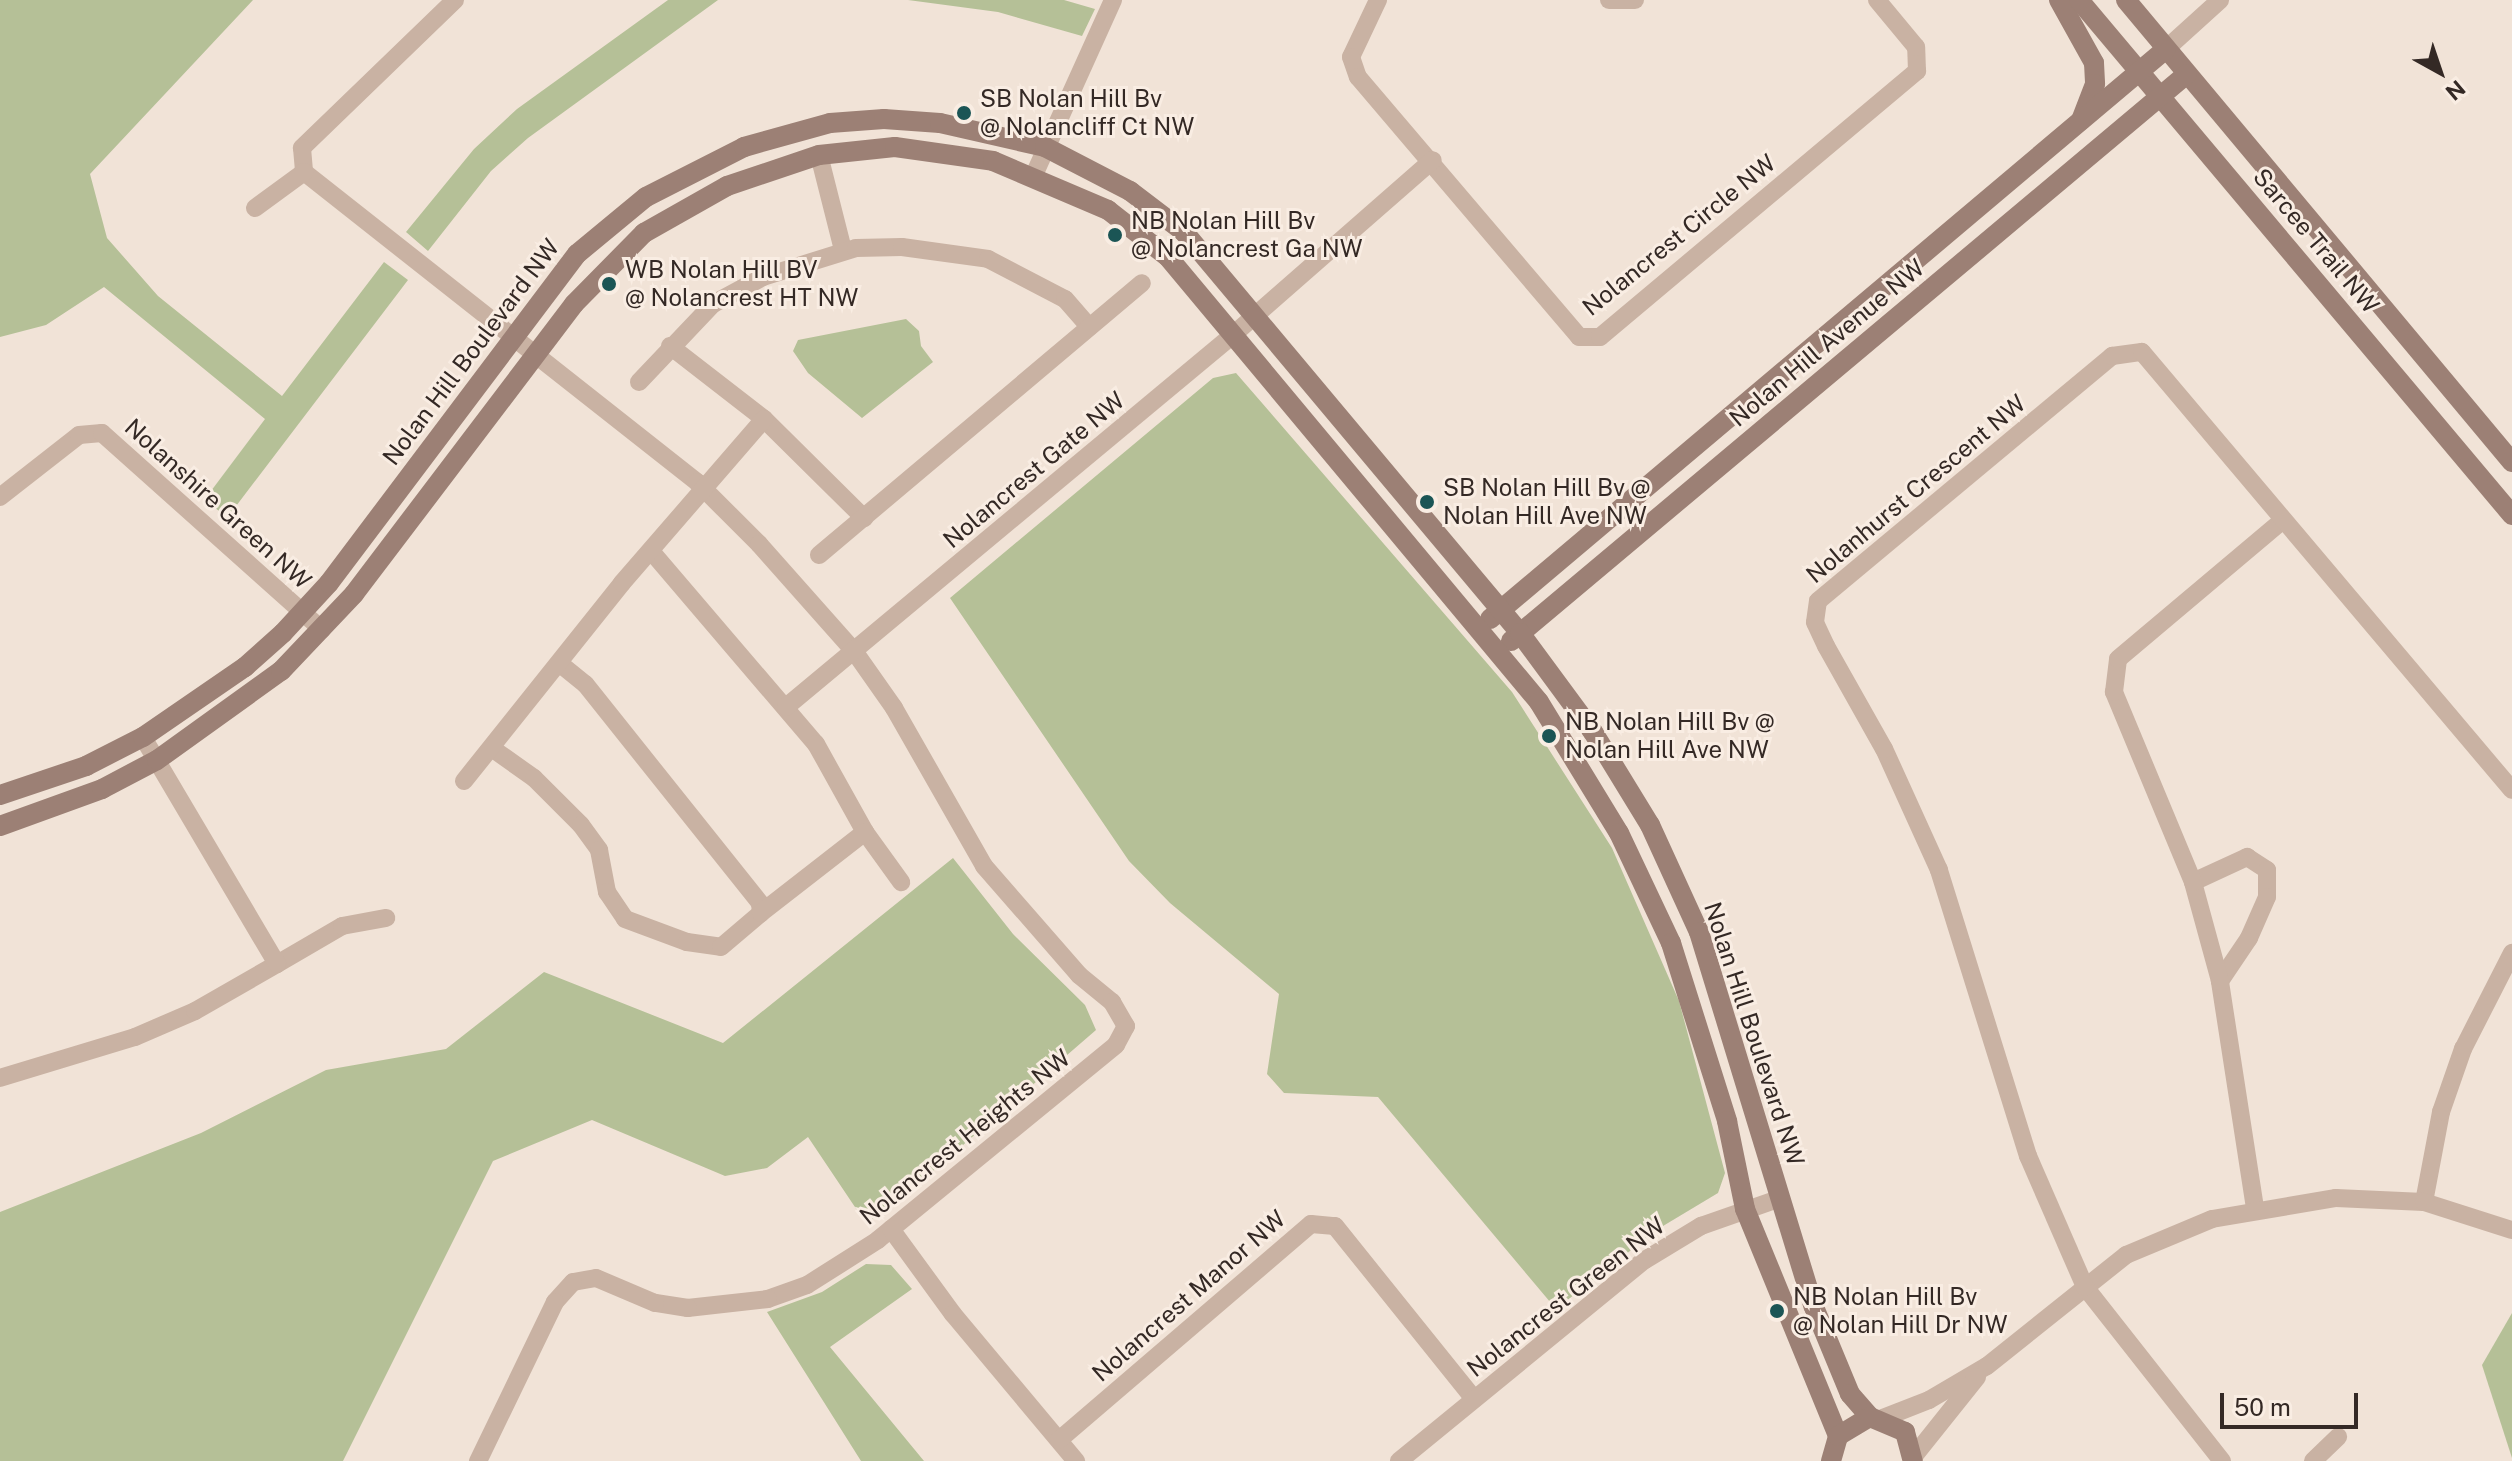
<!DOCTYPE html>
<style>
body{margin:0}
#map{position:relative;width:2512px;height:1461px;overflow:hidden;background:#f1e3d7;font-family:"Public Sans",sans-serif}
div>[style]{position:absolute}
.green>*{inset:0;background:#b5c097}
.street>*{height:18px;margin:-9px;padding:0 9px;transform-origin:9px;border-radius:9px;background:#c9b2a3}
.secondary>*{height:20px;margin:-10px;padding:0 10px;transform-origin:10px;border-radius:10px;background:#9c8075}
.dots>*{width:22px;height:22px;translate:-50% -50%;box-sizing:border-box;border:4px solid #f9ede3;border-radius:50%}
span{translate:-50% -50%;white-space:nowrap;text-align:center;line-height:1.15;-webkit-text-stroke:6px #f9ede3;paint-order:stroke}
.poi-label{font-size:24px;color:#342925}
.left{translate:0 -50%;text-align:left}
.street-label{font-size:24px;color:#342925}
.north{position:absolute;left:2400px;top:32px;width:80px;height:80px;-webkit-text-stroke:6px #f9ede3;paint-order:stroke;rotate:140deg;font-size:22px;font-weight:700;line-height:32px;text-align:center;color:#342925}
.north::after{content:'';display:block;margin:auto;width:28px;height:36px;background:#342925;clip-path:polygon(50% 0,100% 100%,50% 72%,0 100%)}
.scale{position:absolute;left:2220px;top:1393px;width:138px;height:36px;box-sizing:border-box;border:4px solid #342925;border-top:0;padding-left:10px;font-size:24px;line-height:28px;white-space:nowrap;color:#342925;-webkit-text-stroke:6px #f9ede3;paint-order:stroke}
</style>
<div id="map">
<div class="green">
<i style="clip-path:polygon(0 0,253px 0,90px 174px,107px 238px,158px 296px,282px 396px,384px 262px,408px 280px,227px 518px,205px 499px,265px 419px,104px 287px,46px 325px,0 337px)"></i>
<i style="clip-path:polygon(668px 0,718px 0,528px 138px,491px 171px,428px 251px,406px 232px,474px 149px,517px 109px)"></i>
<i style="clip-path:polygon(908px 0,1064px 0,1095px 9px,1082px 36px,998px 12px)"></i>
<i style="clip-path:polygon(906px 319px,919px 331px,921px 346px,933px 362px,862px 418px,808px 373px,793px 351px,798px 340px)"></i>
<i style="clip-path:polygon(1236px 373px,1512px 692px,1612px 848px,1679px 1001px,1725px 1173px,1718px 1193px,1658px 1229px,1556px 1309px,1378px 1097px,1284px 1093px,1267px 1074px,1279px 994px,1170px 903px,1129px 861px,950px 598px,1213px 378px)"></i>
<i style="clip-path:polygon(953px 858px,1013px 934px,1085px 1005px,1096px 1030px,882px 1215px,865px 1222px,808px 1137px,767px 1168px,725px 1176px,592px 1120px,493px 1161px,343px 1461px,0 1461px,0 1212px,201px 1133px,326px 1070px,446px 1049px,544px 972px,723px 1043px)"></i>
<i style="clip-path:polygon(866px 1264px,891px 1265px,912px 1289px,830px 1347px,924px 1461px,861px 1461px,767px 1312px,822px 1292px)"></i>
<i style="clip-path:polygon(2512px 1313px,2512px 1458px,2482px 1365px)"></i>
</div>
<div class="street">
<i style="left:455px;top:0;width:213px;rotate:136deg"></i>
<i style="left:302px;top:148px;width:24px;rotate:85deg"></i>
<i style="left:304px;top:172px;width:501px;rotate:38.27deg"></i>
<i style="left:697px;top:482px;width:88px;rotate:45deg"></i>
<i style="left:759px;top:544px;width:143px;rotate:48.4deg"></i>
<i style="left:854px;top:651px;width:70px;rotate:54.9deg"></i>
<i style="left:894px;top:708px;width:182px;rotate:60.3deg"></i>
<i style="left:984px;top:866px;width:145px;rotate:48.9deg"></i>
<i style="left:1079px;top:975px;width:43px;rotate:39.3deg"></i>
<i style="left:1112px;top:1002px;width:28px;rotate:60deg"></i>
<i style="left:1126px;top:1026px;width:21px;rotate:118deg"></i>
<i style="left:1116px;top:1045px;width:308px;rotate:140.7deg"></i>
<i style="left:878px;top:1240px;width:84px;rotate:147.6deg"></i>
<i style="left:807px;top:1285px;width:41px;rotate:160.3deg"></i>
<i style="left:768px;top:1299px;width:81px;rotate:173.6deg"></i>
<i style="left:688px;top:1308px;width:33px;rotate:-171deg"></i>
<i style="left:655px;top:1303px;width:64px;rotate:-157deg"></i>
<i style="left:596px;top:1278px;width:23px;rotate:170deg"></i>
<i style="left:573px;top:1282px;width:27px;rotate:132deg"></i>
<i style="left:555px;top:1302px;width:177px;rotate:115.8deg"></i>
<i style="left:1378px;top:0;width:63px;rotate:115.3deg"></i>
<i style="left:1351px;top:57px;width:21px;rotate:71deg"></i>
<i style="left:1358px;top:77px;width:341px;rotate:49.6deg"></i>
<i style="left:1579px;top:337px;width:21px"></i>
<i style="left:1600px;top:337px;width:414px;rotate:-40deg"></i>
<i style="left:1917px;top:71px;width:24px;rotate:-92deg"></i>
<i style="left:1916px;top:47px;width:61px;rotate:-129.7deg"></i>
<i style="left:1609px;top:0;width:26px"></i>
<i style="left:2166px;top:49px;width:73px;rotate:-42.2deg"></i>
<i style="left:819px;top:155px;width:98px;rotate:75.8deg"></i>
<i style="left:1034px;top:175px;width:192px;rotate:-65.7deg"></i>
<i style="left:255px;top:208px;width:61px;rotate:-36.3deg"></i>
<i style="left:670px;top:346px;width:119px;rotate:37.8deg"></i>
<i style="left:764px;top:419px;width:141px;rotate:44.7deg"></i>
<i style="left:639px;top:382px;width:108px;rotate:-46.5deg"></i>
<i style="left:713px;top:304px;width:57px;rotate:-28.4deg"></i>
<i style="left:763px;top:277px;width:97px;rotate:-17.3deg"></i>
<i style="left:856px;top:248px;width:46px;rotate:-1.2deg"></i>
<i style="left:902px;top:247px;width:87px;rotate:7.9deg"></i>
<i style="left:988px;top:259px;width:87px;rotate:27.5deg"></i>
<i style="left:1065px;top:299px;width:37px;rotate:49deg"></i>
<i style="left:0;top:497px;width:100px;rotate:-38.1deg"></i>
<i style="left:79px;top:435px;width:23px;rotate:-5deg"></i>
<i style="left:102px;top:433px;width:295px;rotate:41.8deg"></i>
<i style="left:651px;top:551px;width:254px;rotate:49.5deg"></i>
<i style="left:816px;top:744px;width:101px;rotate:60.9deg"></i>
<i style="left:865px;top:832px;width:62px;rotate:54.2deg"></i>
<i style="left:819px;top:555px;width:422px;rotate:-40.1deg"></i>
<i style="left:786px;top:707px;width:583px;rotate:-39.78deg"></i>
<i style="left:1234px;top:334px;width:264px;rotate:-41.2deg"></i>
<i style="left:493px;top:749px;width:50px;rotate:35.3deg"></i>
<i style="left:534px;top:778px;width:66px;rotate:45deg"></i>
<i style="left:581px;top:825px;width:31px;rotate:54deg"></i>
<i style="left:599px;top:850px;width:43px;rotate:79.2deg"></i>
<i style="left:607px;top:892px;width:32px;rotate:56deg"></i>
<i style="left:625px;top:919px;width:66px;rotate:20.4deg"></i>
<i style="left:687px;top:942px;width:34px;rotate:8deg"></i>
<i style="left:721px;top:947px;width:52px;rotate:-40.4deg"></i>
<i style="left:761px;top:913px;width:10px;rotate:-96deg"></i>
<i style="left:760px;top:903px;width:280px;rotate:-128.6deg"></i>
<i style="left:585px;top:684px;width:33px;rotate:-141deg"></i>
<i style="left:464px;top:781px;width:253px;rotate:-51.4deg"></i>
<i style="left:622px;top:583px;width:217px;rotate:-49.1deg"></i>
<i style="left:2193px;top:882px;width:60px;rotate:-24.8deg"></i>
<i style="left:2247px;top:857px;width:24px;rotate:33deg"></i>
<i style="left:2267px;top:870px;width:27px;rotate:90deg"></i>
<i style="left:2267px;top:897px;width:45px;rotate:113.7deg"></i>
<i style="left:2249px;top:938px;width:52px;rotate:124deg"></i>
<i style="left:761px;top:913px;width:132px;rotate:-37.9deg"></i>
<i style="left:277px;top:964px;width:75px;rotate:-30.3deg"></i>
<i style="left:342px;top:926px;width:45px;rotate:-10.3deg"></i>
<i style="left:0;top:1078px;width:141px;rotate:-16.9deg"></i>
<i style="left:135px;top:1037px;width:65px;rotate:-23.4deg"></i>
<i style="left:195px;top:1011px;width:95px;rotate:-29.8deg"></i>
<i style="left:277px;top:964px;width:264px;rotate:-120.6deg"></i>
<i style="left:2424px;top:1202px;width:92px;rotate:-79.3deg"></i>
<i style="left:2441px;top:1112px;width:67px;rotate:-70.8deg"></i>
<i style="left:2463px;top:1049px;width:108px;rotate:-63deg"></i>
<i style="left:2255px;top:1208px;width:230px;rotate:-98.8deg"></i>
<i style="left:2220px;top:981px;width:103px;rotate:-105.3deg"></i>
<i style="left:2193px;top:882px;width:206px;rotate:-112.6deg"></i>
<i style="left:2114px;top:692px;width:33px;rotate:-83deg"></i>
<i style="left:2118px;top:659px;width:214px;rotate:-40.1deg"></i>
<i style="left:891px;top:1229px;width:105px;rotate:53.9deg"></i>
<i style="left:953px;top:1314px;width:192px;rotate:50.1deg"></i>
<i style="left:1883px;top:1418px;width:49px;rotate:-21.4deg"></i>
<i style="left:1929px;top:1400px;width:67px;rotate:-30.4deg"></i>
<i style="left:1987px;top:1366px;width:178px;rotate:-38.6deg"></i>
<i style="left:2126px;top:1255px;width:93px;rotate:-22.7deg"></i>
<i style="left:2212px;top:1219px;width:126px;rotate:-9.6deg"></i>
<i style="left:2336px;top:1198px;width:88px;rotate:2.6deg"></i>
<i style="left:2424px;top:1202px;width:92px;rotate:17.7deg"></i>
<i style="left:1059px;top:1440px;width:332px;rotate:-40.6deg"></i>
<i style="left:1311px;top:1224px;width:24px;rotate:5deg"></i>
<i style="left:1335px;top:1226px;width:222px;rotate:51.2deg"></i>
<i style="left:1914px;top:1456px;width:101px;rotate:-51.4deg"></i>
<i style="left:1399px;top:1461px;width:318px;rotate:-39.3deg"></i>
<i style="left:1645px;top:1260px;width:66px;rotate:-31.3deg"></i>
<i style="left:1701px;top:1226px;width:82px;rotate:-19.3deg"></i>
<i style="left:2222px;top:1461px;width:221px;rotate:-128.2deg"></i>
<i style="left:2085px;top:1287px;width:143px;rotate:-113.5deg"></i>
<i style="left:2028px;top:1156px;width:300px;rotate:-107.3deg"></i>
<i style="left:1939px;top:870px;width:133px;rotate:-114.4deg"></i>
<i style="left:1884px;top:749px;width:118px;rotate:-119.4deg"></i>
<i style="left:1826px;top:646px;width:26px;rotate:-115deg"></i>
<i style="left:1815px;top:622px;width:21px;rotate:-82deg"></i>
<i style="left:1818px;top:601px;width:383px;rotate:-39.8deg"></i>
<i style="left:2112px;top:356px;width:30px;rotate:-8deg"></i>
<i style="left:2142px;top:352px;width:573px;rotate:49.81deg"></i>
<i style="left:2313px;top:1461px;width:35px;rotate:-44deg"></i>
</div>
<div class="secondary">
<i style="left:2059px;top:0;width:72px;rotate:60.9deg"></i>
<i style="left:2094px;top:63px;width:21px;rotate:87deg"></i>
<i style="left:2095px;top:84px;width:39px;rotate:111deg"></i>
<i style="left:2079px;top:0;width:673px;rotate:49.94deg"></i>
<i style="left:2126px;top:0;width:602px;rotate:50.12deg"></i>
<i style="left:1490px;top:619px;width:884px;rotate:-40.14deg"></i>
<i style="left:1511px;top:641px;width:882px;rotate:-39.99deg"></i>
<i style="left:0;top:795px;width:91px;rotate:-18.6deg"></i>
<i style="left:86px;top:766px;width:64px;rotate:-27deg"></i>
<i style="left:143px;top:737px;width:124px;rotate:-34.5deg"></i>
<i style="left:245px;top:667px;width:51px;rotate:-41.8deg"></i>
<i style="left:283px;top:633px;width:68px;rotate:-47.4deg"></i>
<i style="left:329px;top:583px;width:412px;rotate:-53deg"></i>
<i style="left:577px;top:254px;width:89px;rotate:-39.6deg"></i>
<i style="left:646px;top:197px;width:110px;rotate:-27deg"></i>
<i style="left:744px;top:147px;width:89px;rotate:-15.6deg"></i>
<i style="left:830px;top:123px;width:54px;rotate:-4.2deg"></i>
<i style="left:884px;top:119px;width:56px;rotate:4.1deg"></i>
<i style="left:940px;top:123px;width:108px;rotate:12.9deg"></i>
<i style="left:1045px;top:147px;width:96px;rotate:27.4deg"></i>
<i style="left:1130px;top:191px;width:68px;rotate:37.2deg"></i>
<i style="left:1184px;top:232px;width:523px;rotate:50.04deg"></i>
<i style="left:1520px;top:633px;width:123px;rotate:53.6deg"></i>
<i style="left:1593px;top:732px;width:109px;rotate:58.5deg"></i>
<i style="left:1650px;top:825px;width:118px;rotate:65.4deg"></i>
<i style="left:1699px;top:932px;width:392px;rotate:73deg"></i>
<i style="left:1814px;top:1307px;width:94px;rotate:67.5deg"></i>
<i style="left:1850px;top:1394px;width:30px;rotate:49deg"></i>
<i style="left:0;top:826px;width:109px;rotate:-19.9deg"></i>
<i style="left:102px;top:789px;width:62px;rotate:-27.8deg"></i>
<i style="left:157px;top:760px;width:153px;rotate:-35.7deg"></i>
<i style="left:281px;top:671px;width:106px;rotate:-46.5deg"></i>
<i style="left:354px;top:594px;width:364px;rotate:-52.8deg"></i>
<i style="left:574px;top:304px;width:100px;rotate:-45.4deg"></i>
<i style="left:644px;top:233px;width:95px;rotate:-29.5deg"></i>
<i style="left:727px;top:186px;width:97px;rotate:-18.6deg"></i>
<i style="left:819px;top:155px;width:76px;rotate:-6deg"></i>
<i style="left:895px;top:147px;width:99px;rotate:8.1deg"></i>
<i style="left:993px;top:161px;width:125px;rotate:23.1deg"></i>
<i style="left:1108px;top:210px;width:76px;rotate:38.1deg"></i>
<i style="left:1168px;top:257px;width:579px;rotate:50.18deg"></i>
<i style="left:1539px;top:702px;width:153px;rotate:58.6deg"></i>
<i style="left:1619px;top:833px;width:122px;rotate:64.7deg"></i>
<i style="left:1671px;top:943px;width:187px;rotate:72.5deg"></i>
<i style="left:1727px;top:1121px;width:90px;rotate:78.4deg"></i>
<i style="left:1745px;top:1209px;width:245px;rotate:67.7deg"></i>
<i style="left:1831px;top:1461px;width:26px;rotate:-74deg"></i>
<i style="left:1838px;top:1436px;width:37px;rotate:-31deg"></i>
<i style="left:1870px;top:1417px;width:38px;rotate:23deg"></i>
<i style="left:1905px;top:1432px;width:30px;rotate:75deg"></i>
</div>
<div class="dots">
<i style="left:964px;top:113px;background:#1b5555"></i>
<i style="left:1115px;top:235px;background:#1b5555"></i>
<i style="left:609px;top:284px;background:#1b5555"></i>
<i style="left:1427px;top:502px;background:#1b5555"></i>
<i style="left:1549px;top:736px;background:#1b5555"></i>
<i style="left:1777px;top:1311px;background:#1b5555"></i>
</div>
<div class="poi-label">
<span class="left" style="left:980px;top:113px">SB Nolan Hill Bv<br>@ Nolancliff Ct NW</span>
<span class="left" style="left:1131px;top:235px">NB Nolan Hill Bv<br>@ Nolancrest Ga NW</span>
<span class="left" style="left:625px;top:284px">WB Nolan Hill BV<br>@ Nolancrest HT NW</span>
<span class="left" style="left:1443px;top:502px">SB Nolan Hill Bv @<br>Nolan Hill Ave NW</span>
<span class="left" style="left:1565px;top:736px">NB Nolan Hill Bv @<br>Nolan Hill Ave NW</span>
<span class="left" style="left:1793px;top:1311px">NB Nolan Hill Bv<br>@ Nolan Hill Dr NW</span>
</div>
<div class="street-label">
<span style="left:1679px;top:235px;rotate:-39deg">Nolancrest Circle NW</span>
<span style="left:2316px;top:241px;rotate:50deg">Sarcee Trail NW</span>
<span style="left:1827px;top:343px;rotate:-40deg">Nolan Hill Avenue NW</span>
<span style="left:471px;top:352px;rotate:-53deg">Nolan Hill Boulevard NW</span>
<span style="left:1034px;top:470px;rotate:-40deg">Nolancrest Gate NW</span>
<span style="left:1916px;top:489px;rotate:-40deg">Nolanhurst Crescent NW</span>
<span style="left:218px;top:504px;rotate:42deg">Nolanshire Green NW</span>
<span style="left:1754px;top:1034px;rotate:72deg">Nolan Hill Boulevard NW</span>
<span style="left:965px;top:1137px;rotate:-39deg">Nolancrest Heights NW</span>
<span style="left:1189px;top:1296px;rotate:-41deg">Nolancrest Manor NW</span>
<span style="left:1566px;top:1297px;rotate:-38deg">Nolancrest Green NW</span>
</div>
<div class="north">N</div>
<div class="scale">50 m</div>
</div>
